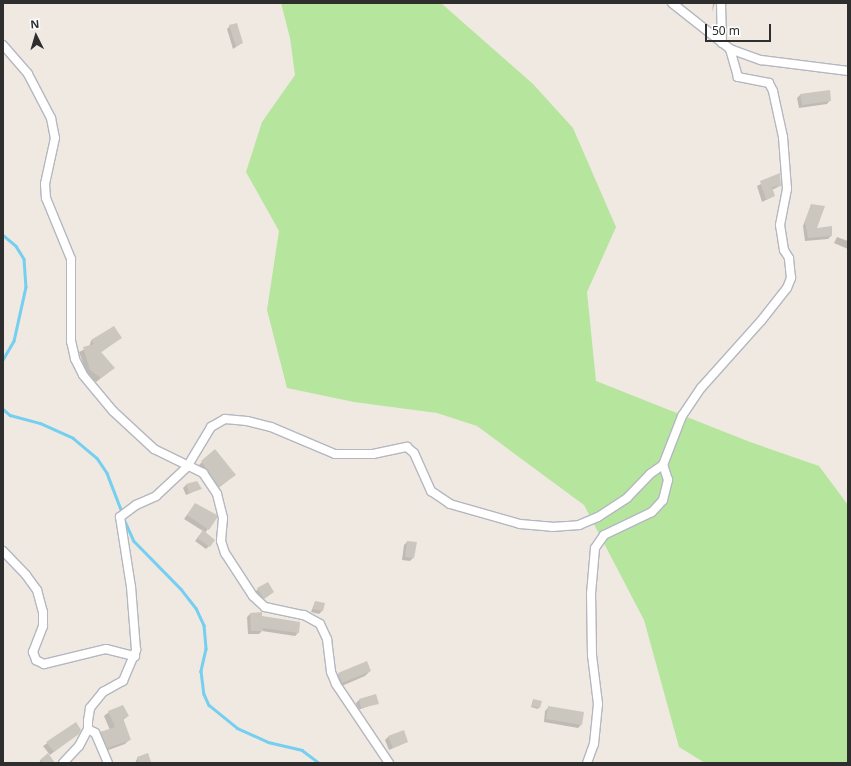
<!DOCTYPE html>
<style>
body{margin:0}
#map{position:relative;width:851px;height:766px;overflow:hidden;background:#efe9e1;font-family:"Noto Sans",sans-serif}
div>[style]{position:absolute}
.green>*{inset:0;background:#b6e59e}
.shadow>*{inset:0;background:#0003}
.stream>*{height:2.5px;margin:-1.25px;padding:0 1.25px;transform-origin:1.25px;border-radius:1.25px;background:#75cff0}
.building>*{inset:0;background:#cbc7bf}
.roads{filter:drop-shadow(1px 0 #b4b7c1) drop-shadow(-1px 0 #b4b7c1) drop-shadow(0 1px #b4b7c1) drop-shadow(0 -1px #b4b7c1)}
.street>*{height:8px;margin:-4px;padding:0 4px;transform-origin:4px;border-radius:4px;background:#fff}
span{translate:-50% -50%;white-space:nowrap;text-align:center;line-height:1.15;-webkit-text-stroke:3px #fff;paint-order:stroke}
.frame{position:absolute;inset:0;border:4px solid #2e2e2e;pointer-events:none}
.north{position:absolute;left:16px;top:16px;width:40px;height:40px;-webkit-text-stroke:3px #fff;paint-order:stroke;rotate:355deg;font-size:11px;font-weight:700;line-height:16px;text-align:center;color:#2e2e2e}
.north::after{content:'';display:block;margin:auto;width:14px;height:18px;background:#2e2e2e;clip-path:polygon(50% 0,100% 100%,50% 72%,0 100%)}
.scale{position:absolute;left:705px;top:24px;width:66px;height:18px;box-sizing:border-box;border:2px solid #2e2e2e;border-top:0;padding-left:5px;font-size:12px;line-height:14px;white-space:nowrap;color:#2e2e2e;-webkit-text-stroke:3px #fff;paint-order:stroke}
</style>
<div id="map">
<div class="green">
<i style="clip-path:polygon(281px 3px,441px 3px,533px 84px,573px 128px,616px 227px,587px 292px,596px 381px,750px 442px,819px 466px,848px 505px,848px 763px,705px 763px,679px 747px,644px 620px,584px 505px,477px 426px,437px 413px,354px 402px,287px 388px,267px 310px,279px 231px,246px 172px,262px 122px,295px 75px,290px 38px)"></i>
</div>
<div class="shadow">
<i style="clip-path:polygon(713px 3px,715px 3px,712px 12px)"></i>
<i style="clip-path:polygon(722px 3px,727px 3px,724px 13px)"></i>
<i style="clip-path:polygon(230px 26px,242px 43px,233px 49px,227px 29px)"></i>
<i style="clip-path:polygon(800px 95px,830px 100px,827px 104px,799px 108px,797px 98px)"></i>
<i style="clip-path:polygon(779px 175px,780px 186px,772px 190px,774px 196px,762px 202px,757px 186px)"></i>
<i style="clip-path:polygon(811px 205px,815px 230px,831px 236px,828px 239px,805px 241px,803px 226px)"></i>
<i style="clip-path:polygon(837px 237px,848px 241px,848px 249px,834px 243px)"></i>
<i style="clip-path:polygon(113px 328px,120px 338px,100px 353px,109px 372px,96px 382px,87px 374px,79px 352px,89px 347px,91px 341px)"></i>
<i style="clip-path:polygon(202px 462px,231px 478px,216px 490px,199px 465px)"></i>
<i style="clip-path:polygon(186px 485px,200px 489px,186px 495px,183px 488px)"></i>
<i style="clip-path:polygon(195px 504px,216px 518px,205px 533px,209px 546px,206px 549px,195px 541px,203px 531px,184px 519px)"></i>
<i style="clip-path:polygon(407px 542px,413px 558px,410px 561px,402px 560px,404px 545px)"></i>
<i style="clip-path:polygon(258px 589px,273px 592px,260px 601px,255px 592px)"></i>
<i style="clip-path:polygon(315px 602px,322px 611px,319px 614px,311px 612px)"></i>
<i style="clip-path:polygon(250px 614px,261px 617px,298px 633px,295px 636px,262px 631px,259px 634px,248px 634px,247px 617px)"></i>
<i style="clip-path:polygon(370px 671px,365px 676px,337px 688px,334px 679px,339px 674px)"></i>
<i style="clip-path:polygon(359px 700px,377px 703px,358px 710px,356px 703px)"></i>
<i style="clip-path:polygon(533px 700px,539px 707px,538px 709px,531px 707px)"></i>
<i style="clip-path:polygon(548px 708px,581px 725px,578px 728px,544px 722px,545px 711px)"></i>
<i style="clip-path:polygon(109px 712px,128px 716px,123px 720px,130px 739px,125px 744px,103px 752px,97px 737px,110px 730px,104px 716px)"></i>
<i style="clip-path:polygon(76px 724px,77px 733px,50px 755px,43px 746px)"></i>
<i style="clip-path:polygon(388px 737px,407px 742px,389px 750px,385px 740px)"></i>
<i style="clip-path:polygon(147px 755px,150px 763px,135px 763px,138px 757px)"></i>
<i style="clip-path:polygon(41px 759px,51px 763px,39px 763px)"></i>
</div>
<div class="stream">
<i style="left:3px;top:235px;width:17px;rotate:40deg"></i>
<i style="left:16px;top:246px;width:15px;rotate:58deg"></i>
<i style="left:24px;top:259px;width:28px;rotate:86deg"></i>
<i style="left:26px;top:287px;width:55px;rotate:102.5deg"></i>
<i style="left:14px;top:341px;width:22px;rotate:120deg"></i>
<i style="left:3px;top:409px;width:9px;rotate:41deg"></i>
<i style="left:10px;top:415px;width:31px;rotate:15deg"></i>
<i style="left:40px;top:423px;width:36px;rotate:24deg"></i>
<i style="left:73px;top:438px;width:31px;rotate:40deg"></i>
<i style="left:97px;top:458px;width:18px;rotate:56deg"></i>
<i style="left:107px;top:473px;width:42px;rotate:69deg"></i>
<i style="left:124px;top:519px;width:24px;rotate:66deg"></i>
<i style="left:134px;top:541px;width:67px;rotate:45.6deg"></i>
<i style="left:181px;top:589px;width:24px;rotate:52deg"></i>
<i style="left:196px;top:608px;width:19px;rotate:65deg"></i>
<i style="left:204px;top:625px;width:24px;rotate:85deg"></i>
<i style="left:206px;top:649px;width:23px;rotate:103deg"></i>
<i style="left:201px;top:671px;width:23px;rotate:83deg"></i>
<i style="left:204px;top:694px;width:12px;rotate:66deg"></i>
<i style="left:209px;top:705px;width:36px;rotate:39deg"></i>
<i style="left:237px;top:728px;width:34px;rotate:24deg"></i>
<i style="left:268px;top:742px;width:35px;rotate:13deg"></i>
<i style="left:302px;top:750px;width:21px;rotate:37deg"></i>
</div>
<div class="building">
<i style="clip-path:polygon(237px 23px,243px 43px,236px 46px,229px 25px)"></i>
<i style="clip-path:polygon(830px 90px,831px 101px,802px 105px,800px 94px)"></i>
<i style="clip-path:polygon(780px 173px,781px 186px,772px 187px,775px 196px,766px 200px,760px 181px)"></i>
<i style="clip-path:polygon(811px 204px,825px 206px,817px 228px,832px 226px,832px 236px,808px 238px,805px 222px)"></i>
<i style="clip-path:polygon(114px 326px,122px 338px,101px 352px,115px 368px,101px 378px,90px 370px,83px 347px,94px 344px,91px 340px)"></i>
<i style="clip-path:polygon(215px 449px,236px 475px,219px 487px,201px 461px)"></i>
<i style="clip-path:polygon(197px 481px,202px 489px,189px 493px,186px 484px)"></i>
<i style="clip-path:polygon(195px 503px,217px 515px,217px 518px,209px 530px,187px 515px)"></i>
<i style="clip-path:polygon(203px 530px,215px 540px,210px 547px,197px 538px)"></i>
<i style="clip-path:polygon(407px 541px,417px 542px,414px 558px,405px 557px)"></i>
<i style="clip-path:polygon(268px 582px,274px 592px,264px 599px,257px 588px)"></i>
<i style="clip-path:polygon(315px 601px,325px 603px,323px 611px,313px 609px)"></i>
<i style="clip-path:polygon(262px 612px,262px 616px,300px 622px,299px 633px,263px 628px,263px 631px,251px 631px,250px 613px)"></i>
<i style="clip-path:polygon(367px 661px,371px 671px,342px 683px,338px 673px)"></i>
<i style="clip-path:polygon(376px 694px,379px 704px,361px 708px,359px 699px)"></i>
<i style="clip-path:polygon(533px 699px,542px 701px,540px 708px,532px 706px)"></i>
<i style="clip-path:polygon(123px 705px,129px 716px,123px 718px,131px 740px,107px 748px,100px 732px,115px 727px,108px 711px)"></i>
<i style="clip-path:polygon(548px 706px,584px 712px,582px 725px,546px 719px)"></i>
<i style="clip-path:polygon(76px 722px,81px 730px,79px 734px,54px 752px,46px 742px)"></i>
<i style="clip-path:polygon(404px 730px,408px 742px,393px 748px,388px 736px)"></i>
<i style="clip-path:polygon(48px 753px,55px 763px,44px 763px,41px 759px)"></i>
<i style="clip-path:polygon(148px 753px,151px 762px,139px 763px,137px 757px)"></i>
</div>
<div class="roads">
<div class="street">
<i style="left:672px;top:3px;width:74px;rotate:38.4deg"></i>
<i style="left:730px;top:49px;width:33px;rotate:20deg"></i>
<i style="left:761px;top:60px;width:88px;rotate:7.2deg"></i>
<i style="left:721px;top:3px;width:40px;rotate:88.6deg"></i>
<i style="left:3px;top:45px;width:38px;rotate:49deg"></i>
<i style="left:28px;top:74px;width:50px;rotate:62.4deg"></i>
<i style="left:51px;top:118px;width:20px;rotate:79deg"></i>
<i style="left:55px;top:138px;width:47px;rotate:102.3deg"></i>
<i style="left:45px;top:184px;width:14px;rotate:86deg"></i>
<i style="left:46px;top:198px;width:66px;rotate:67.7deg"></i>
<i style="left:71px;top:259px;width:82px;rotate:90deg"></i>
<i style="left:71px;top:341px;width:18px;rotate:77deg"></i>
<i style="left:75px;top:359px;width:18px;rotate:63deg"></i>
<i style="left:83px;top:375px;width:47px;rotate:50.2deg"></i>
<i style="left:113px;top:411px;width:56px;rotate:42.8deg"></i>
<i style="left:154px;top:449px;width:55px;rotate:26.1deg"></i>
<i style="left:203px;top:473px;width:25px;rotate:56deg"></i>
<i style="left:217px;top:494px;width:25px;rotate:76deg"></i>
<i style="left:223px;top:518px;width:23px;rotate:95deg"></i>
<i style="left:221px;top:541px;width:13px;rotate:72deg"></i>
<i style="left:225px;top:553px;width:51px;rotate:56.9deg"></i>
<i style="left:253px;top:596px;width:16px;rotate:43deg"></i>
<i style="left:265px;top:607px;width:40px;rotate:12deg"></i>
<i style="left:304px;top:615px;width:18px;rotate:29deg"></i>
<i style="left:320px;top:624px;width:17px;rotate:65deg"></i>
<i style="left:327px;top:639px;width:33px;rotate:83deg"></i>
<i style="left:331px;top:672px;width:13px;rotate:67deg"></i>
<i style="left:336px;top:684px;width:95px;rotate:56.1deg"></i>
<i style="left:3px;top:551px;width:33px;rotate:46deg"></i>
<i style="left:26px;top:575px;width:19px;rotate:54deg"></i>
<i style="left:37px;top:590px;width:23px;rotate:75deg"></i>
<i style="left:43px;top:612px;width:14px;rotate:90deg"></i>
<i style="left:43px;top:626px;width:28px;rotate:111deg"></i>
<i style="left:33px;top:652px;width:9px;rotate:69deg"></i>
<i style="left:36px;top:660px;width:9px;rotate:27deg"></i>
<i style="left:44px;top:664px;width:64px;rotate:-13.6deg"></i>
<i style="left:106px;top:649px;width:30px;rotate:14deg"></i>
<i style="left:63px;top:763px;width:23px;rotate:-47deg"></i>
<i style="left:79px;top:746px;width:19px;rotate:-62deg"></i>
<i style="left:108px;top:763px;width:33px;rotate:-113deg"></i>
<i style="left:95px;top:733px;width:8px;rotate:-150deg"></i>
<i style="left:88px;top:729px;width:8px;rotate:-90deg"></i>
<i style="left:88px;top:721px;width:13px;rotate:-81deg"></i>
<i style="left:90px;top:708px;width:21px;rotate:-51deg"></i>
<i style="left:103px;top:692px;width:23px;rotate:-29deg"></i>
<i style="left:123px;top:681px;width:34px;rotate:-67deg"></i>
<i style="left:136px;top:650px;width:63px;rotate:-94.5deg"></i>
<i style="left:131px;top:587px;width:71px;rotate:-98.9deg"></i>
<i style="left:120px;top:517px;width:20px;rotate:-37deg"></i>
<i style="left:136px;top:505px;width:22px;rotate:-24deg"></i>
<i style="left:156px;top:496px;width:42px;rotate:-43.1deg"></i>
<i style="left:187px;top:467px;width:47px;rotate:-59deg"></i>
<i style="left:211px;top:427px;width:16px;rotate:-30deg"></i>
<i style="left:225px;top:419px;width:22px;rotate:5deg"></i>
<i style="left:247px;top:421px;width:25px;rotate:14deg"></i>
<i style="left:271px;top:427px;width:69px;rotate:22.9deg"></i>
<i style="left:335px;top:454px;width:38px"></i>
<i style="left:373px;top:454px;width:35px;rotate:-12deg"></i>
<i style="left:407px;top:447px;width:9px;rotate:41deg"></i>
<i style="left:414px;top:453px;width:42px;rotate:65.9deg"></i>
<i style="left:431px;top:491px;width:23px;rotate:34deg"></i>
<i style="left:450px;top:504px;width:73px;rotate:15.9deg"></i>
<i style="left:520px;top:524px;width:32px;rotate:5deg"></i>
<i style="left:552px;top:527px;width:27px;rotate:-4deg"></i>
<i style="left:579px;top:525px;width:21px;rotate:-23deg"></i>
<i style="left:598px;top:517px;width:35px;rotate:-33deg"></i>
<i style="left:627px;top:498px;width:33px;rotate:-46deg"></i>
<i style="left:650px;top:474px;width:16px;rotate:-35deg"></i>
<i style="left:663px;top:465px;width:53px;rotate:-68.8deg"></i>
<i style="left:682px;top:416px;width:34px;rotate:-56deg"></i>
<i style="left:701px;top:388px;width:90px;rotate:-48.2deg"></i>
<i style="left:761px;top:321px;width:42px;rotate:-51.8deg"></i>
<i style="left:787px;top:288px;width:11px;rotate:-68deg"></i>
<i style="left:791px;top:278px;width:20px;rotate:-96deg"></i>
<i style="left:789px;top:258px;width:9px;rotate:-122deg"></i>
<i style="left:784px;top:250px;width:25px;rotate:-99deg"></i>
<i style="left:780px;top:225px;width:37px;rotate:-79deg"></i>
<i style="left:787px;top:189px;width:52px;rotate:-94.4deg"></i>
<i style="left:783px;top:137px;width:47px;rotate:-102.3deg"></i>
<i style="left:773px;top:91px;width:9px;rotate:-117deg"></i>
<i style="left:769px;top:83px;width:32px;rotate:-169deg"></i>
<i style="left:738px;top:77px;width:29px;rotate:-106deg"></i>
<i style="left:587px;top:763px;width:20px;rotate:-70deg"></i>
<i style="left:594px;top:744px;width:40px;rotate:-84.3deg"></i>
<i style="left:598px;top:704px;width:49px;rotate:-97deg"></i>
<i style="left:592px;top:655px;width:61px;rotate:-90.9deg"></i>
<i style="left:591px;top:594px;width:46px;rotate:-85deg"></i>
<i style="left:595px;top:548px;width:16px;rotate:-55deg"></i>
<i style="left:604px;top:535px;width:53px;rotate:-25.6deg"></i>
<i style="left:652px;top:512px;width:16px;rotate:-47deg"></i>
<i style="left:663px;top:500px;width:21px;rotate:-76deg"></i>
<i style="left:668px;top:480px;width:16px;rotate:-108deg"></i>
</div>
</div>
<div class="frame"></div>
<div class="north">N</div>
<div class="scale">50 m</div>
</div>
